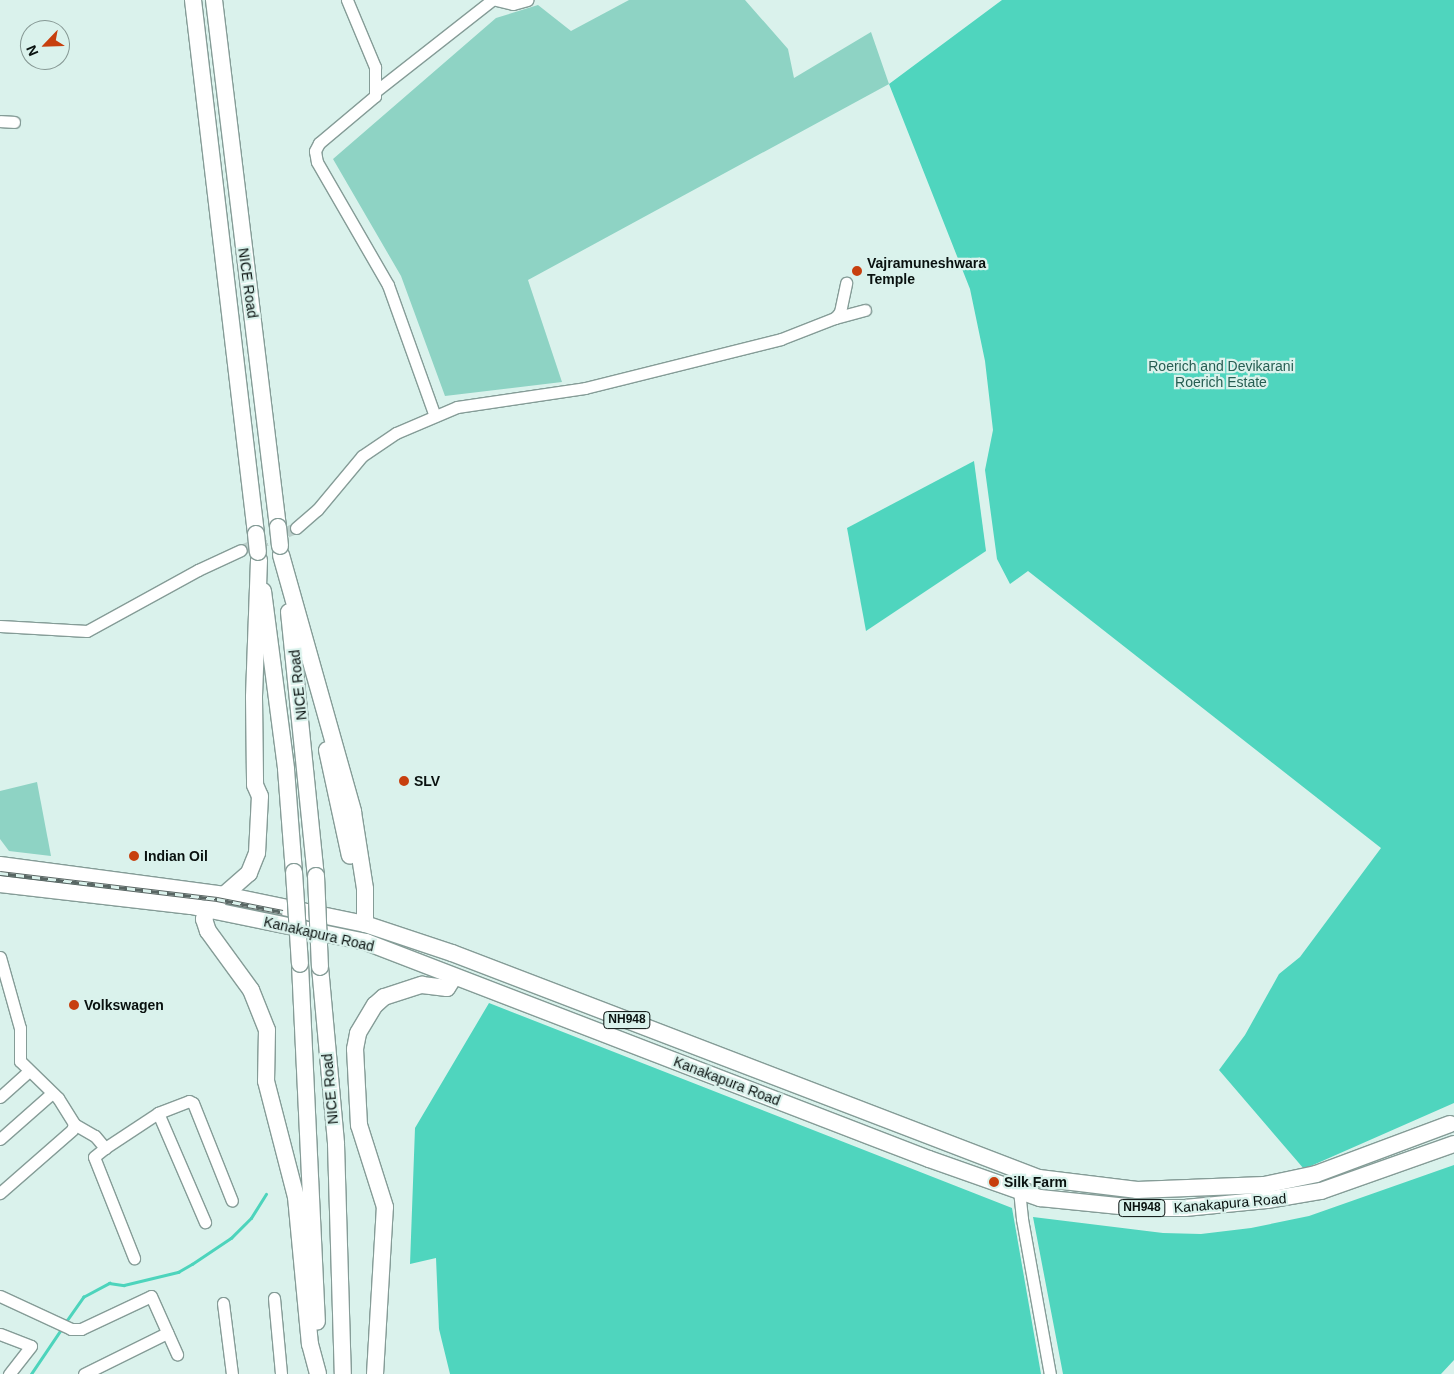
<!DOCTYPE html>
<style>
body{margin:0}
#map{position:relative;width:1454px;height:1374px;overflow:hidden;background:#daf2ec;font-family:Arial,sans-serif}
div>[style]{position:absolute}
.green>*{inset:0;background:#8ed3c4}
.forest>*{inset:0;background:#4fd5be}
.stream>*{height:2.5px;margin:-1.25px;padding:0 1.25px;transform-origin:1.25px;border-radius:1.25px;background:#4dd4bc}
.minor-tunnel>*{height:11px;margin-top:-5.5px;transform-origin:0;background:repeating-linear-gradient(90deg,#bbd0cb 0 11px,transparent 0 16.5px)}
.roads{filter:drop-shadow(1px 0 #859c97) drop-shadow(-1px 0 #859c97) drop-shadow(0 1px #859c97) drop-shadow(0 -1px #859c97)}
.minor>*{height:11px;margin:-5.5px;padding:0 5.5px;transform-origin:5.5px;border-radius:5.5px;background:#fff}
.highway>*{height:16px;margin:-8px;padding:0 8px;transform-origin:8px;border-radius:8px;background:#fff}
.rail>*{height:4.5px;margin-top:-2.25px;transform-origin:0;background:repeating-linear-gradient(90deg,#daf2ec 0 8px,#586663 0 16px);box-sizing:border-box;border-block:1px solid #586663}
.bridges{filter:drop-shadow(1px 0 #859c97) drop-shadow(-1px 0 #859c97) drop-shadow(0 1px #859c97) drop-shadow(0 -1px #859c97)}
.highway-bridge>*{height:16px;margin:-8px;padding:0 8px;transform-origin:8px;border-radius:8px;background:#fff}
.dots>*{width:14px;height:14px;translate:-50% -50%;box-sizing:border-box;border:2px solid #daf2ec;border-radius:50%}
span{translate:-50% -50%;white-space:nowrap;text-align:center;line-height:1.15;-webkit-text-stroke:4.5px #daf2ec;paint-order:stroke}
.shield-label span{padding:1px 4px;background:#daf2ec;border:1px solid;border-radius:4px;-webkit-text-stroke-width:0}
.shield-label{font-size:12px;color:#09110f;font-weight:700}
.poi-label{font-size:14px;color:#09110f;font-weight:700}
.left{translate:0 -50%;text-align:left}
.street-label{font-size:14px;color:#09110f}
.park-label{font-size:14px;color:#275e53}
.north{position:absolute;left:20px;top:20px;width:50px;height:50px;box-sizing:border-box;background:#daf2ec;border:1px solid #869894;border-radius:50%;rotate:246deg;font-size:14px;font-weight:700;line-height:20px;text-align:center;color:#09110f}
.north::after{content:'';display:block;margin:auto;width:18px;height:22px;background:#c73f0e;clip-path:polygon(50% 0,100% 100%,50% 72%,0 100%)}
</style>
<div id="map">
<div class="green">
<i style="clip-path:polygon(629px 0,745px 0,788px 49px,794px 78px,871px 32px,889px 84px,528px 280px,562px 382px,445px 396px,401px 276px,333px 159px,496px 18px,538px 5px,571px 31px)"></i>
<i style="clip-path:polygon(37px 782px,51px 856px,9px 851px,0 839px,0 791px)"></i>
</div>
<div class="forest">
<i style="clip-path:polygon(1002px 0,1454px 0,1454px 1103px,1304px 1169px,1219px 1070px,1245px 1035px,1279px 974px,1300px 957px,1381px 848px,1028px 571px,1010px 584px,997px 559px,985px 470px,993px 430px,985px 361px,970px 289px,889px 84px)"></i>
<i style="clip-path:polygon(974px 461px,986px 551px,866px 631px,847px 528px)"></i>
<i style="clip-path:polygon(489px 1003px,1012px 1208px,1041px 1374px,450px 1374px,439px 1329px,436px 1258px,410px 1264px,415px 1128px)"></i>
<i style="clip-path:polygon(1454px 1165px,1454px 1360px,1441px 1374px,1063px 1374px,1033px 1217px,1163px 1233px,1201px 1234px,1251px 1228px,1309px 1216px)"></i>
</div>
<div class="stream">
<i style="left:65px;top:1323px;width:32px;rotate:-55deg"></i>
<i style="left:83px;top:1297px;width:30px;rotate:-28deg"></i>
<i style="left:109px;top:1283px;width:15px;rotate:8deg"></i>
<i style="left:124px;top:1285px;width:56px;rotate:-13.5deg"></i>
<i style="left:178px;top:1272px;width:16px;rotate:-30deg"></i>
<i style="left:192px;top:1264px;width:47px;rotate:-33.7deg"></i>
<i style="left:231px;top:1238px;width:28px;rotate:-45deg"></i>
<i style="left:251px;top:1218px;width:28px;rotate:-58deg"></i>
<i style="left:31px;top:1374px;width:55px;rotate:-56deg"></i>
</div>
<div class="minor-tunnel">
<i style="left:241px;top:550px;width:59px;rotate:-21.8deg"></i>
</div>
<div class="roads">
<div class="minor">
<i style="left:347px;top:0;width:73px;rotate:67.3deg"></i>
<i style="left:375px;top:67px;width:29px;rotate:90deg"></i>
<i style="left:375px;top:96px;width:73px;rotate:140deg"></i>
<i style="left:319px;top:143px;width:9px;rotate:117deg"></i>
<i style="left:315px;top:151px;width:11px;rotate:80deg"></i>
<i style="left:317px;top:162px;width:142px;rotate:60deg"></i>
<i style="left:388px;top:285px;width:139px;rotate:70.3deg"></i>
<i style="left:496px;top:0;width:17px;rotate:13deg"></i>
<i style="left:513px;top:4px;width:15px;rotate:-16deg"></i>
<i style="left:376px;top:91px;width:147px;rotate:-38.1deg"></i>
<i style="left:0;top:121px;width:14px;rotate:4deg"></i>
<i style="left:835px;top:318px;width:31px;rotate:-15deg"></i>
<i style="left:296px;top:528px;width:28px;rotate:-41deg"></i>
<i style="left:317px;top:510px;width:70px;rotate:-50.2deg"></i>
<i style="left:362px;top:456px;width:41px;rotate:-34.1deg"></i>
<i style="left:396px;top:433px;width:66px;rotate:-23.1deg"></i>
<i style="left:457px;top:407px;width:129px;rotate:-8.4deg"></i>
<i style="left:585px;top:388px;width:202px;rotate:-14deg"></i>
<i style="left:781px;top:339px;width:58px;rotate:-21.3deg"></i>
<i style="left:835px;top:318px;width:8px;rotate:-50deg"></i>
<i style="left:840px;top:312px;width:30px;rotate:-78deg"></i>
<i style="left:0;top:626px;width:87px;rotate:3.3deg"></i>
<i style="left:87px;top:631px;width:127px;rotate:-28.8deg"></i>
<i style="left:198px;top:570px;width:47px;rotate:-24.9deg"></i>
<i style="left:0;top:957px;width:74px;rotate:74.3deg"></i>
<i style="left:20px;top:1028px;width:33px;rotate:90deg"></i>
<i style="left:20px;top:1061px;width:53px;rotate:44.2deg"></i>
<i style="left:58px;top:1098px;width:31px;rotate:58deg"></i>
<i style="left:74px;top:1124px;width:6px;rotate:108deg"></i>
<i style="left:72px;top:1130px;width:96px;rotate:138.8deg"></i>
<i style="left:0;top:1097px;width:38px;rotate:-42deg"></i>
<i style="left:158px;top:1113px;width:119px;rotate:66.7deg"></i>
<i style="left:74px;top:1124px;width:24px;rotate:30deg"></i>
<i style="left:95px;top:1136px;width:16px;rotate:50deg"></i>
<i style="left:105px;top:1148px;width:64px;rotate:-33.4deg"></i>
<i style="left:158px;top:1113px;width:33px;rotate:-21deg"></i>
<i style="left:189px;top:1101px;width:4px;rotate:27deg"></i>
<i style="left:193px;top:1103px;width:105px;rotate:68.3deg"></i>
<i style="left:0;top:1139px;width:69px;rotate:-41.5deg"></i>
<i style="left:105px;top:1148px;width:14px;rotate:141deg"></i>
<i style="left:94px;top:1157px;width:109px;rotate:68.4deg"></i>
<i style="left:1021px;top:1172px;width:18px;rotate:96deg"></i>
<i style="left:1019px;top:1190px;width:29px;rotate:84deg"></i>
<i style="left:1022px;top:1219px;width:158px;rotate:79.8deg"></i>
<i style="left:0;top:1296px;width:78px;rotate:24.9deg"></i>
<i style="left:71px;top:1329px;width:10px"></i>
<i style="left:81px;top:1329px;width:77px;rotate:-25.2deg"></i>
<i style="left:151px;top:1296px;width:64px;rotate:65.9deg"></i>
<i style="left:274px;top:1298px;width:76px;rotate:84.7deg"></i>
<i style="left:223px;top:1303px;width:72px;rotate:82.8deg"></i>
<i style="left:0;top:1334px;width:33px;rotate:21deg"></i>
<i style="left:31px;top:1346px;width:36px;rotate:128deg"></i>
<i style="left:84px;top:1374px;width:93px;rotate:-26.3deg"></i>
</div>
<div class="highway">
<i style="left:193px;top:0;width:538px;rotate:83.27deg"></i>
<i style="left:214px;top:0;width:531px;rotate:83.08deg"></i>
<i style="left:281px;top:555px;width:267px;rotate:74.3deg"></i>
<i style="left:353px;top:812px;width:78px;rotate:81.1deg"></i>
<i style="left:365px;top:889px;width:35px;rotate:90deg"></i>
<i style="left:259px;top:560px;width:137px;rotate:92.1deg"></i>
<i style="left:254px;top:697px;width:88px;rotate:89.3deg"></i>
<i style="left:255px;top:785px;width:12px;rotate:66deg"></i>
<i style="left:260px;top:796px;width:57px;rotate:93deg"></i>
<i style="left:257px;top:853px;width:22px;rotate:112deg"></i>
<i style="left:249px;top:873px;width:55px;rotate:138.7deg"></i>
<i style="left:208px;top:909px;width:11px;rotate:112deg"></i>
<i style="left:204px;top:919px;width:13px;rotate:72deg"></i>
<i style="left:208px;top:931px;width:73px;rotate:53.9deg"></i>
<i style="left:251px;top:990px;width:43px;rotate:68.2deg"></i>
<i style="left:267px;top:1030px;width:51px;rotate:91.1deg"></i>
<i style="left:266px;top:1081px;width:120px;rotate:75.5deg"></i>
<i style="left:296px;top:1197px;width:148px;rotate:84.6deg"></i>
<i style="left:310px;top:1344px;width:31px;rotate:75deg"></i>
<i style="left:263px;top:591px;width:179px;rotate:82.6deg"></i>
<i style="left:286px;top:769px;width:103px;rotate:85.6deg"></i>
<i style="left:289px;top:612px;width:265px;rotate:84.2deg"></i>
<i style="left:327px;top:750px;width:108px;rotate:77.8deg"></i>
<i style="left:0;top:865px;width:227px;rotate:7.6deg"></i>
<i style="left:225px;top:895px;width:143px;rotate:11.7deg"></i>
<i style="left:365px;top:924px;width:92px;rotate:18.4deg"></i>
<i style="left:452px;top:953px;width:629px;rotate:20.97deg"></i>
<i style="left:1039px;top:1178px;width:99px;rotate:7deg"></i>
<i style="left:1137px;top:1190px;width:127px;rotate:-2.3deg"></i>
<i style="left:1264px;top:1185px;width:53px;rotate:-11.9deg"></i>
<i style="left:1316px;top:1174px;width:143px;rotate:-20.5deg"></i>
<i style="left:0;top:884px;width:192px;rotate:6.6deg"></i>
<i style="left:191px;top:906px;width:179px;rotate:11.6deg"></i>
<i style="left:366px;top:942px;width:603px;rotate:21.08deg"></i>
<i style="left:929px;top:1159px;width:118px;rotate:19.4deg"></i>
<i style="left:1040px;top:1198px;width:100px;rotate:5.8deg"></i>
<i style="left:1139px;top:1208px;width:46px"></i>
<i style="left:1185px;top:1208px;width:82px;rotate:-5.6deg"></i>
<i style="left:1267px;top:1200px;width:55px;rotate:-9.5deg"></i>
<i style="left:1321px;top:1191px;width:141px;rotate:-19.5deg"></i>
<i style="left:300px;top:964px;width:358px;rotate:87.3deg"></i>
<i style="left:320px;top:967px;width:178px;rotate:84.8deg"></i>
<i style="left:336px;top:1144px;width:230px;rotate:88.3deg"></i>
<i style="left:375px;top:1374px;width:167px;rotate:-86.6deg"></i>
<i style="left:385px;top:1207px;width:86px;rotate:-107.6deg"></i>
<i style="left:359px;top:1125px;width:76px;rotate:-93deg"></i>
<i style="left:355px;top:1049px;width:16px;rotate:-79deg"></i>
<i style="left:358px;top:1033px;width:33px;rotate:-59deg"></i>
<i style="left:375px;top:1005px;width:12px;rotate:-42deg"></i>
<i style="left:384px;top:997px;width:40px;rotate:-18deg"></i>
<i style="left:422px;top:985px;width:25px;rotate:7deg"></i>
<i style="left:447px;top:988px;width:13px;rotate:-58deg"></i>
</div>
</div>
<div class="rail">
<i style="left:0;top:873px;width:219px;rotate:6.8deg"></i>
<i style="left:217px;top:899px;width:67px;rotate:11.1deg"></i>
</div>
<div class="bridges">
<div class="highway-bridge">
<i style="left:278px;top:527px;width:19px;rotate:84deg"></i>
<i style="left:256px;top:534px;width:18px;rotate:84deg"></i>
<i style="left:294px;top:872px;width:92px;rotate:86.3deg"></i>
<i style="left:316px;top:876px;width:91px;rotate:87.5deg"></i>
</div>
</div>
<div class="dots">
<i style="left:857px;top:271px;background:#c73f0e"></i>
<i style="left:404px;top:781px;background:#c73f0e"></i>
<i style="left:134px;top:856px;background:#c73f0e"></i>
<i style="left:74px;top:1005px;background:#c73f0e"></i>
<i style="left:994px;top:1182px;background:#c73f0e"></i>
</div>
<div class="shield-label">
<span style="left:627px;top:1020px">NH948</span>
<span style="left:1142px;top:1208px">NH948</span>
</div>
<div class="poi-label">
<span class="left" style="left:867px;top:271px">Vajramuneshwara<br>Temple</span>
<span class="left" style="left:414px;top:781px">SLV</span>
<span class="left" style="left:144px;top:856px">Indian Oil</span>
<span class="left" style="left:84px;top:1005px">Volkswagen</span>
<span class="left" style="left:1004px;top:1182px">Silk Farm</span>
</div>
<div class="street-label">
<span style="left:248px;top:283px;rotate:82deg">NICE Road</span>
<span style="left:298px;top:685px;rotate:-96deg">NICE Road</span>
<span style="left:319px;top:934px;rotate:13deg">Kanakapura Road</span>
<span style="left:727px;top:1081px;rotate:21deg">Kanakapura Road</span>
<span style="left:330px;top:1089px;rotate:-95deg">NICE Road</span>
<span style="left:1230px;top:1203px;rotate:-5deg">Kanakapura Road</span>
</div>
<div class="park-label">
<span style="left:1221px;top:374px">Roerich and Devikarani<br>Roerich Estate</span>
</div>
<div class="north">N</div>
</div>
